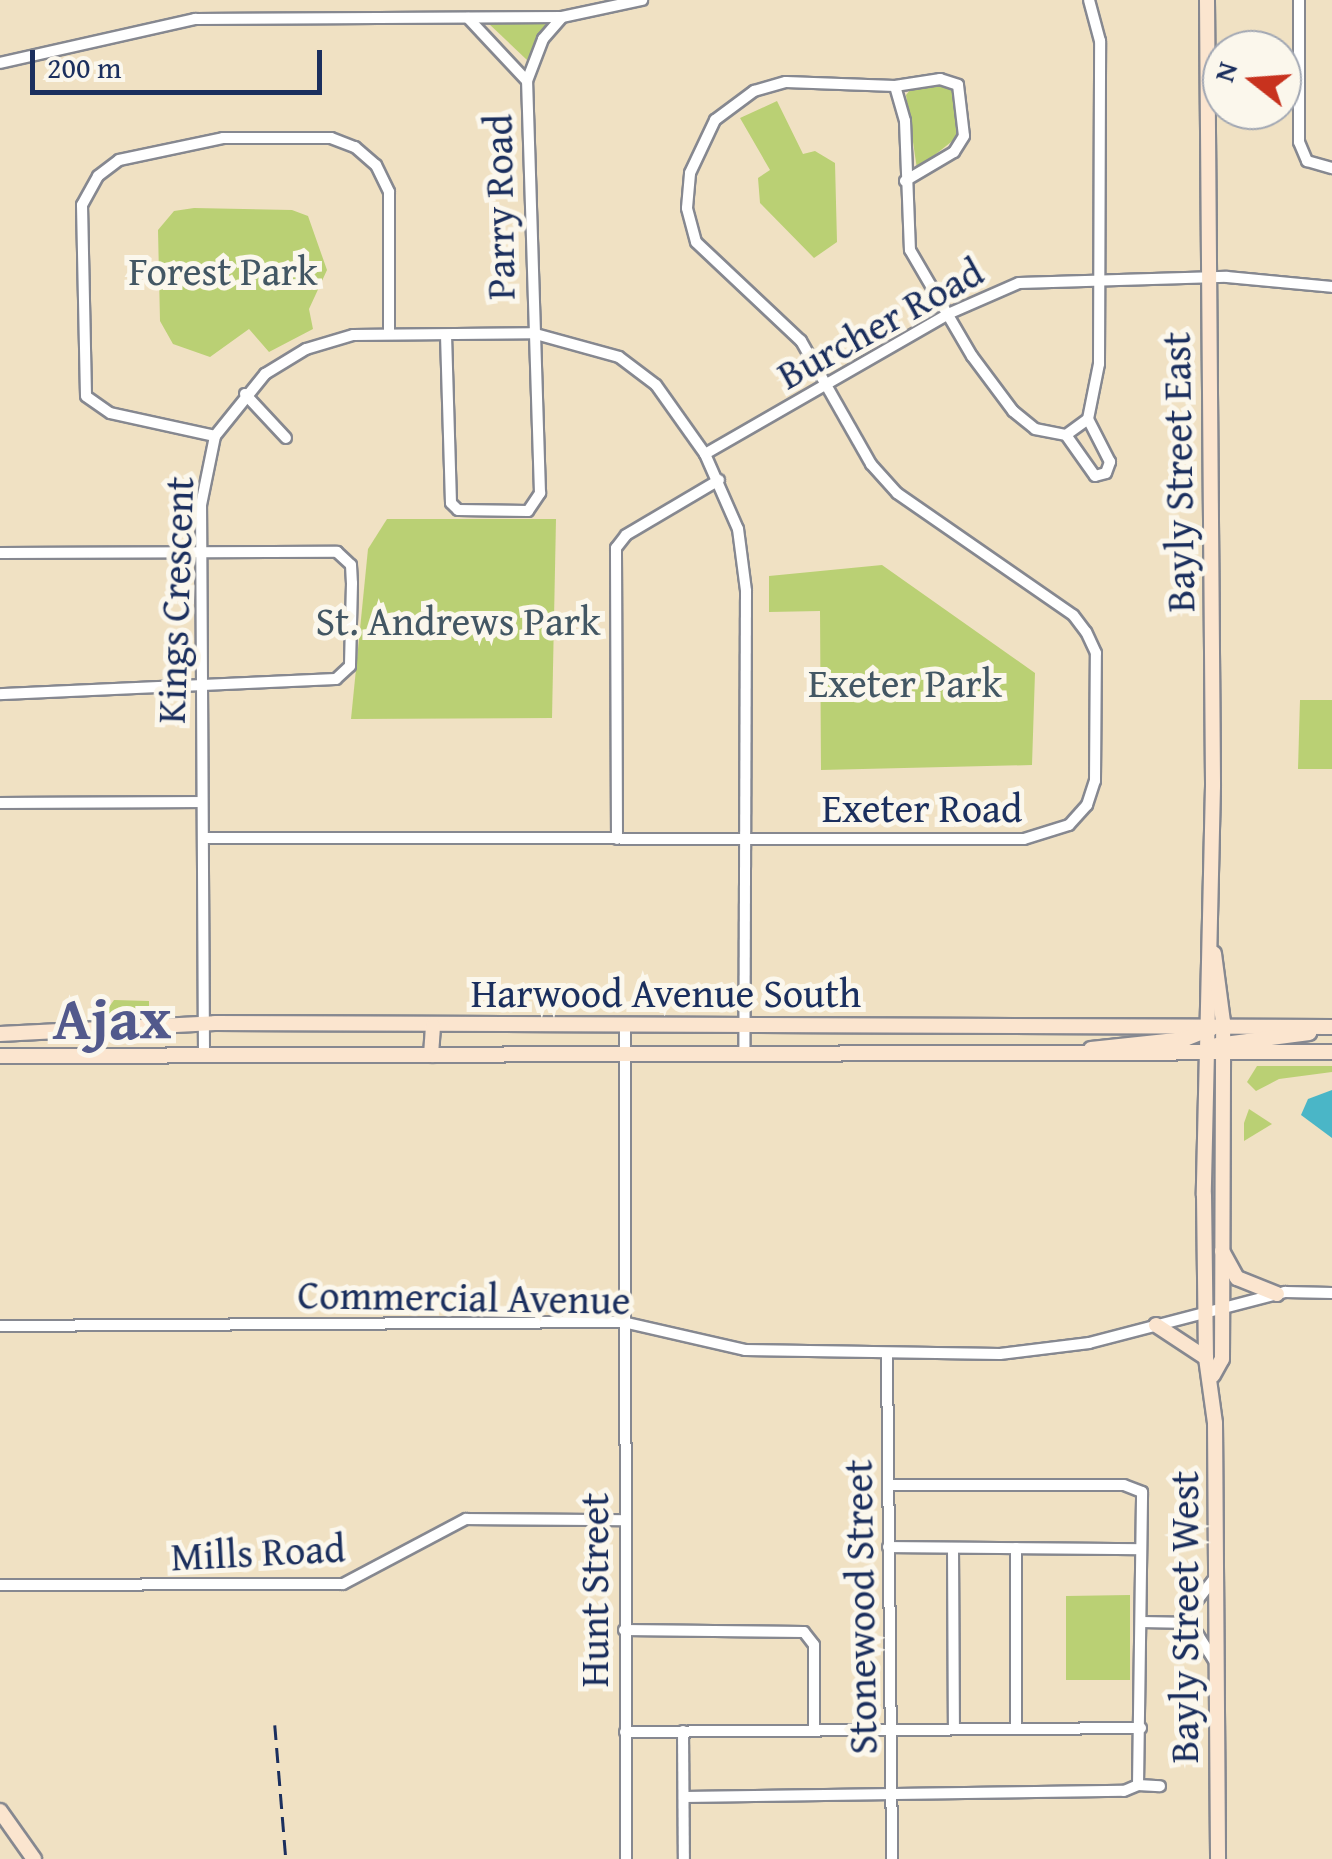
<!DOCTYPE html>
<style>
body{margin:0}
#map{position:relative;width:1332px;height:1859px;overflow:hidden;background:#f0e1c3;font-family:"Gentium Book Plus",serif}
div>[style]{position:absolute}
.green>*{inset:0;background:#bad074}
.water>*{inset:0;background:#4ab6c7}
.roads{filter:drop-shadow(2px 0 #868890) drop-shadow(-2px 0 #868890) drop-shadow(0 2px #868890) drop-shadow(0 -2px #868890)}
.street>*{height:10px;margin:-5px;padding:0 5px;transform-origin:5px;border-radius:5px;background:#fff}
.secondary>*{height:14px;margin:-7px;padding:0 7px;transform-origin:7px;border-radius:7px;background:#fbe5cf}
.rail>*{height:2.5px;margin-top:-1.25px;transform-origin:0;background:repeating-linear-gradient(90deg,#1b2f5e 0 15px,transparent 0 23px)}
span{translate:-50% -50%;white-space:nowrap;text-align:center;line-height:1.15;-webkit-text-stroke:10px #fbf7ec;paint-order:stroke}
.street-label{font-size:40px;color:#1b2f5e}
.park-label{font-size:40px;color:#435764}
.town-label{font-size:60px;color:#52598c;font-weight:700}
.north{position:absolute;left:1202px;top:30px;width:100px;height:100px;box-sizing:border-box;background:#fbf7ec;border:2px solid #a1a7b3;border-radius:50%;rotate:287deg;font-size:28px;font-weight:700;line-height:40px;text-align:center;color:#1b2f5e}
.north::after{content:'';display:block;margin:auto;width:35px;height:45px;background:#c8321e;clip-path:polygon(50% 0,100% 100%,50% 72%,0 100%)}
.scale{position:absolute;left:30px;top:50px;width:292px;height:45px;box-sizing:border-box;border:5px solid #1b2f5e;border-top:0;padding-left:12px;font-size:30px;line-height:35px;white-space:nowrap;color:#1b2f5e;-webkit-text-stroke:8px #fbf7ec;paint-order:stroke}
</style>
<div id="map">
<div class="green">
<i style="clip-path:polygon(488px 23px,543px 23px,546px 25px,527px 60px)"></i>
<i style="clip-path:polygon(943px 84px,958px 96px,960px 135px,917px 169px,906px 95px,914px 85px)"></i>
<i style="clip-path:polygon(777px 101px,803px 154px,815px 151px,835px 163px,837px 242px,814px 258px,760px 203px,758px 178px,770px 170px,740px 118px)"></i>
<i style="clip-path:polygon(194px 208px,292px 210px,308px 216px,327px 270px,309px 309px,313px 329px,269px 352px,249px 329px,210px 357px,173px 344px,160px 321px,158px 230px,174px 211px)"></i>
<i style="clip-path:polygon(387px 519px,556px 519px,552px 718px,351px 719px,368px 549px)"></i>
<i style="clip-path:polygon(882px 565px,1035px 673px,1032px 765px,821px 770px,820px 611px,769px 612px,769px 576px)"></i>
<i style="clip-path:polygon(1300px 700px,1332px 700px,1332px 769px,1298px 769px)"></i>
<i style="clip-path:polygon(114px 1000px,149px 1001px,149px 1014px,104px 1014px)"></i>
<i style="clip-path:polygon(1257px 1066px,1332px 1066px,1332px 1072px,1279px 1079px,1256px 1091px,1247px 1082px)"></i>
<i style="clip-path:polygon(1249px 1109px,1272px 1124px,1244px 1141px,1244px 1123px)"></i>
<i style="clip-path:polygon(1130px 1595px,1130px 1680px,1066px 1680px,1066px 1596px)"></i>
</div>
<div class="water">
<i style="clip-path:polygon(1332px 1090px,1332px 1138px,1301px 1115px,1308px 1099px)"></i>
</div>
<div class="roads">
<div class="street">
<i style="left:1299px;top:0;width:142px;rotate:90deg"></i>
<i style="left:1299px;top:142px;width:21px;rotate:67deg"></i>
<i style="left:1307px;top:161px;width:26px;rotate:16deg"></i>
<i style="left:468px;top:18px;width:86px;rotate:46.9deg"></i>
<i style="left:0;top:63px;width:200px;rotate:-12.7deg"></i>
<i style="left:195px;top:19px;width:367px;rotate:-0.3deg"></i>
<i style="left:562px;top:17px;width:82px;rotate:-12deg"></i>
<i style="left:895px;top:86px;width:36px;rotate:74deg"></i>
<i style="left:905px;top:121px;width:129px;rotate:87.8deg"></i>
<i style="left:910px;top:250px;width:123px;rotate:59.7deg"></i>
<i style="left:972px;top:356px;width:69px;rotate:53.3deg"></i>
<i style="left:1013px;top:411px;width:28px;rotate:39deg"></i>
<i style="left:1035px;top:429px;width:32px;rotate:11deg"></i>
<i style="left:1066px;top:435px;width:27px;rotate:-36deg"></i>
<i style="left:1088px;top:419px;width:56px;rotate:-78.7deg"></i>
<i style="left:1099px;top:364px;width:323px;rotate:-89.8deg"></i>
<i style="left:1100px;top:41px;width:42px;rotate:-105deg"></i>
<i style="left:446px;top:335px;width:168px;rotate:88.3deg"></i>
<i style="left:451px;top:503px;width:10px;rotate:45deg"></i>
<i style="left:458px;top:510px;width:70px;rotate:0.8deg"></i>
<i style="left:528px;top:511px;width:22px;rotate:-56deg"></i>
<i style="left:540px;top:493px;width:412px;rotate:-91.8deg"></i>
<i style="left:527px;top:81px;width:45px;rotate:-69.1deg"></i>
<i style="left:543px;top:39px;width:29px;rotate:-49deg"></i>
<i style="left:245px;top:394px;width:60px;rotate:47deg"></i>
<i style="left:1066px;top:435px;width:50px;rotate:54.7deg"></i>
<i style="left:1095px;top:476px;width:11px;rotate:-15deg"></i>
<i style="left:1106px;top:473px;width:12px;rotate:-70deg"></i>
<i style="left:1110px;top:462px;width:48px;rotate:-117.1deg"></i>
<i style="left:215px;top:436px;width:107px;rotate:-167.6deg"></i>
<i style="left:110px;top:413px;width:29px;rotate:-145deg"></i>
<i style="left:86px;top:396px;width:191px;rotate:-91.2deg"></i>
<i style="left:82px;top:205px;width:33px;rotate:-61deg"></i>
<i style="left:98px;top:176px;width:26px;rotate:-37deg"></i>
<i style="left:119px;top:160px;width:106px;rotate:-11.9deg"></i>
<i style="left:223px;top:138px;width:108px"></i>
<i style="left:331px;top:138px;width:26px;rotate:21deg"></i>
<i style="left:355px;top:147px;width:28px;rotate:41deg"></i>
<i style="left:376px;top:165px;width:30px;rotate:64deg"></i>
<i style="left:389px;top:192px;width:142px;rotate:90deg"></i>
<i style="left:705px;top:454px;width:280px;rotate:-29.9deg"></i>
<i style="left:948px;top:314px;width:77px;rotate:-23.6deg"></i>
<i style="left:1019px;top:283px;width:208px;rotate:-1.7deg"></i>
<i style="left:1227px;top:277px;width:105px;rotate:5.4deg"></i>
<i style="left:0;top:553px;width:337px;rotate:-0.2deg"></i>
<i style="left:337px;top:552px;width:19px;rotate:43deg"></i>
<i style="left:351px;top:565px;width:18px;rotate:87deg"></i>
<i style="left:352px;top:583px;width:83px;rotate:91.4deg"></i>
<i style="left:350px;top:666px;width:19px;rotate:137deg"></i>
<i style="left:336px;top:679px;width:336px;rotate:177.4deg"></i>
<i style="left:0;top:803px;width:202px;rotate:-0.3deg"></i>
<i style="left:203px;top:838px;width:821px;rotate:0.07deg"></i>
<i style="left:1024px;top:839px;width:47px;rotate:-17.3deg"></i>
<i style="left:1069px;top:825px;width:27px;rotate:-48deg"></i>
<i style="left:1087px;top:805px;width:25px;rotate:-72deg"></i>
<i style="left:1095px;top:781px;width:128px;rotate:-89.6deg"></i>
<i style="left:1096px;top:653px;width:23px;rotate:-115deg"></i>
<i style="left:1086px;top:632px;width:21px;rotate:-127deg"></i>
<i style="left:1073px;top:615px;width:214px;rotate:-145.3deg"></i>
<i style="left:897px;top:493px;width:39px;rotate:-132deg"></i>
<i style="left:871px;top:464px;width:142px;rotate:-119.6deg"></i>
<i style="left:801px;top:341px;width:144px;rotate:-136.7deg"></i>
<i style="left:696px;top:242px;width:35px;rotate:-105deg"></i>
<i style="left:687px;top:208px;width:35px;rotate:-85deg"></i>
<i style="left:690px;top:173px;width:59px;rotate:-64.7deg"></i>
<i style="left:715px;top:120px;width:49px;rotate:-36.6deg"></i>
<i style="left:754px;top:91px;width:33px;rotate:-16deg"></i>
<i style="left:786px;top:82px;width:109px;rotate:2.1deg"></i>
<i style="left:895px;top:86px;width:46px;rotate:-8.8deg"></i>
<i style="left:940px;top:79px;width:19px;rotate:18deg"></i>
<i style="left:958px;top:85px;width:51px;rotate:83.3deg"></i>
<i style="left:964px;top:136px;width:19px;rotate:122deg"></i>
<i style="left:954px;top:152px;width:57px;rotate:149.4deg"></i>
<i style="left:617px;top:839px;width:291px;rotate:-90.2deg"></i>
<i style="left:616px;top:548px;width:16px;rotate:-52deg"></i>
<i style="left:626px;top:535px;width:108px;rotate:-30.6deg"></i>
<i style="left:625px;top:1026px;width:833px;rotate:89.93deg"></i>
<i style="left:204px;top:1053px;width:548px;rotate:-90.31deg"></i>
<i style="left:201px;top:505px;width:70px;rotate:-78.5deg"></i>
<i style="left:215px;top:436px;width:80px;rotate:-51.1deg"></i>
<i style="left:265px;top:374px;width:48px;rotate:-31.4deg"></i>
<i style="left:306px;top:349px;width:49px;rotate:-16.6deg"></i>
<i style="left:353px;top:335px;width:179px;rotate:-0.6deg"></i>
<i style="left:532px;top:333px;width:90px;rotate:15.4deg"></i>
<i style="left:619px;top:357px;width:46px;rotate:37.1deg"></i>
<i style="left:656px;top:385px;width:85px;rotate:54.6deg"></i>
<i style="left:705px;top:454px;width:82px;rotate:66.3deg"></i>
<i style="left:738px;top:529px;width:63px;rotate:82.6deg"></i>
<i style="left:746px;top:591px;width:463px;rotate:90.2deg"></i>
<i style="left:0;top:1326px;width:623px;rotate:-0.37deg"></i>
<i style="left:623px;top:1322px;width:125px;rotate:12.9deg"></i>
<i style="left:745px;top:1350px;width:255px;rotate:0.9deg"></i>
<i style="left:1000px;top:1354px;width:90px;rotate:-7deg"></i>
<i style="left:1089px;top:1343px;width:203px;rotate:-14.6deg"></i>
<i style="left:1285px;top:1292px;width:47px;rotate:1.2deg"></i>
<i style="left:887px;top:1354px;width:505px;rotate:89.43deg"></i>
<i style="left:888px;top:1547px;width:252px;rotate:0.5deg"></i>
<i style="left:953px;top:1548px;width:181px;rotate:89.7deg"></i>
<i style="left:0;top:1585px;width:343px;rotate:-0.2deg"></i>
<i style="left:343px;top:1584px;width:139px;rotate:-27.9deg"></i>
<i style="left:466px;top:1519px;width:157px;rotate:0.4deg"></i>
<i style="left:1141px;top:1622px;width:39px;rotate:1deg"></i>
<i style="left:1180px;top:1623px;width:17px;rotate:25deg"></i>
<i style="left:1195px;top:1630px;width:38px;rotate:58deg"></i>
<i style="left:1180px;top:1623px;width:59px;rotate:-52.5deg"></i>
<i style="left:624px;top:1630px;width:180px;rotate:0.6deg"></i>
<i style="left:804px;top:1632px;width:16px;rotate:52deg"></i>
<i style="left:814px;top:1645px;width:85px;rotate:90deg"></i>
<i style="left:1016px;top:1727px;width:179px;rotate:-90deg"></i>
<i style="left:683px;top:1731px;width:128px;rotate:89.6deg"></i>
<i style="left:625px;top:1732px;width:516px;rotate:-0.44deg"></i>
<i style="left:1138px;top:1785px;width:22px;rotate:3deg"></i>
<i style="left:684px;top:1797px;width:440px;rotate:-0.8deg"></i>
<i style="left:1124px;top:1791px;width:15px;rotate:-23deg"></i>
<i style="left:1138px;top:1785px;width:293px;rotate:-89.2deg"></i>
<i style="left:1142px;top:1492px;width:19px;rotate:-159deg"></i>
<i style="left:1124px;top:1485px;width:236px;rotate:180deg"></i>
</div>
<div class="secondary">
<i style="left:1207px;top:0;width:786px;rotate:89.56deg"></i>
<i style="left:1213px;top:786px;width:409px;rotate:91.3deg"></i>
<i style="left:1204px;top:1195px;width:163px;rotate:89.3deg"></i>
<i style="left:1206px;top:1358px;width:66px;rotate:82.1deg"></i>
<i style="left:1215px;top:1423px;width:436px;rotate:89.6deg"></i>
<i style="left:0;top:1034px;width:215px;rotate:-2.9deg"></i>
<i style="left:215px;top:1023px;width:1117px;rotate:0.21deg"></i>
<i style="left:1217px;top:1045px;width:93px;rotate:-7.4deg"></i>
<i style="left:1091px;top:1049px;width:95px;rotate:-6.1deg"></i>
<i style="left:1185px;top:1039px;width:29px;rotate:-22deg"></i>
<i style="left:431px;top:1055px;width:30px;rotate:-86deg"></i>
<i style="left:0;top:1056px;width:1332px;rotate:-0.17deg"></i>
<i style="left:1222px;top:1251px;width:31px;rotate:61deg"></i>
<i style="left:1237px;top:1278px;width:43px;rotate:21.8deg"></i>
<i style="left:1156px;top:1325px;width:60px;rotate:33.4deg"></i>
<i style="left:1213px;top:1375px;width:18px;rotate:-61deg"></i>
<i style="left:1222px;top:1359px;width:337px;rotate:-89.8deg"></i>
<i style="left:1223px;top:1022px;width:69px;rotate:-97.5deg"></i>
<i style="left:0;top:1811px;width:59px;rotate:54.7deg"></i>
</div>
</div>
<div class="rail">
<i style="left:275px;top:1725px;width:134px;rotate:85.3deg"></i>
</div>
<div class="street-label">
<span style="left:499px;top:207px;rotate:-91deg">Parry Road</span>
<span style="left:880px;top:323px;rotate:-29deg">Burcher Road</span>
<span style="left:1178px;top:472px;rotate:-91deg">Bayly Street East</span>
<span style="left:175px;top:600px;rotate:-88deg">Kings Crescent</span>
<span style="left:922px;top:808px">Exeter Road</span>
<span style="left:666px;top:993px">Harwood Avenue South</span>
<span style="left:464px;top:1297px;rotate:1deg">Commercial Avenue</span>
<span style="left:258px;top:1552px;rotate:-3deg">Mills Road</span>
<span style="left:594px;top:1590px;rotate:-90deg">Hunt Street</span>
<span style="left:860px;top:1607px;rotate:-91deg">Stonewood Street</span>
<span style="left:1184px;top:1617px;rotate:-90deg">Bayly Street West</span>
</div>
<div class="park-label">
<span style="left:223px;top:271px">Forest Park</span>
<span style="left:458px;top:621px">St. Andrews Park</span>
<span style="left:905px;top:683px">Exeter Park</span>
</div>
<div class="town-label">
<span style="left:112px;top:1017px">Ajax</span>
</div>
<div class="north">N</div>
<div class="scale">200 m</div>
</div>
